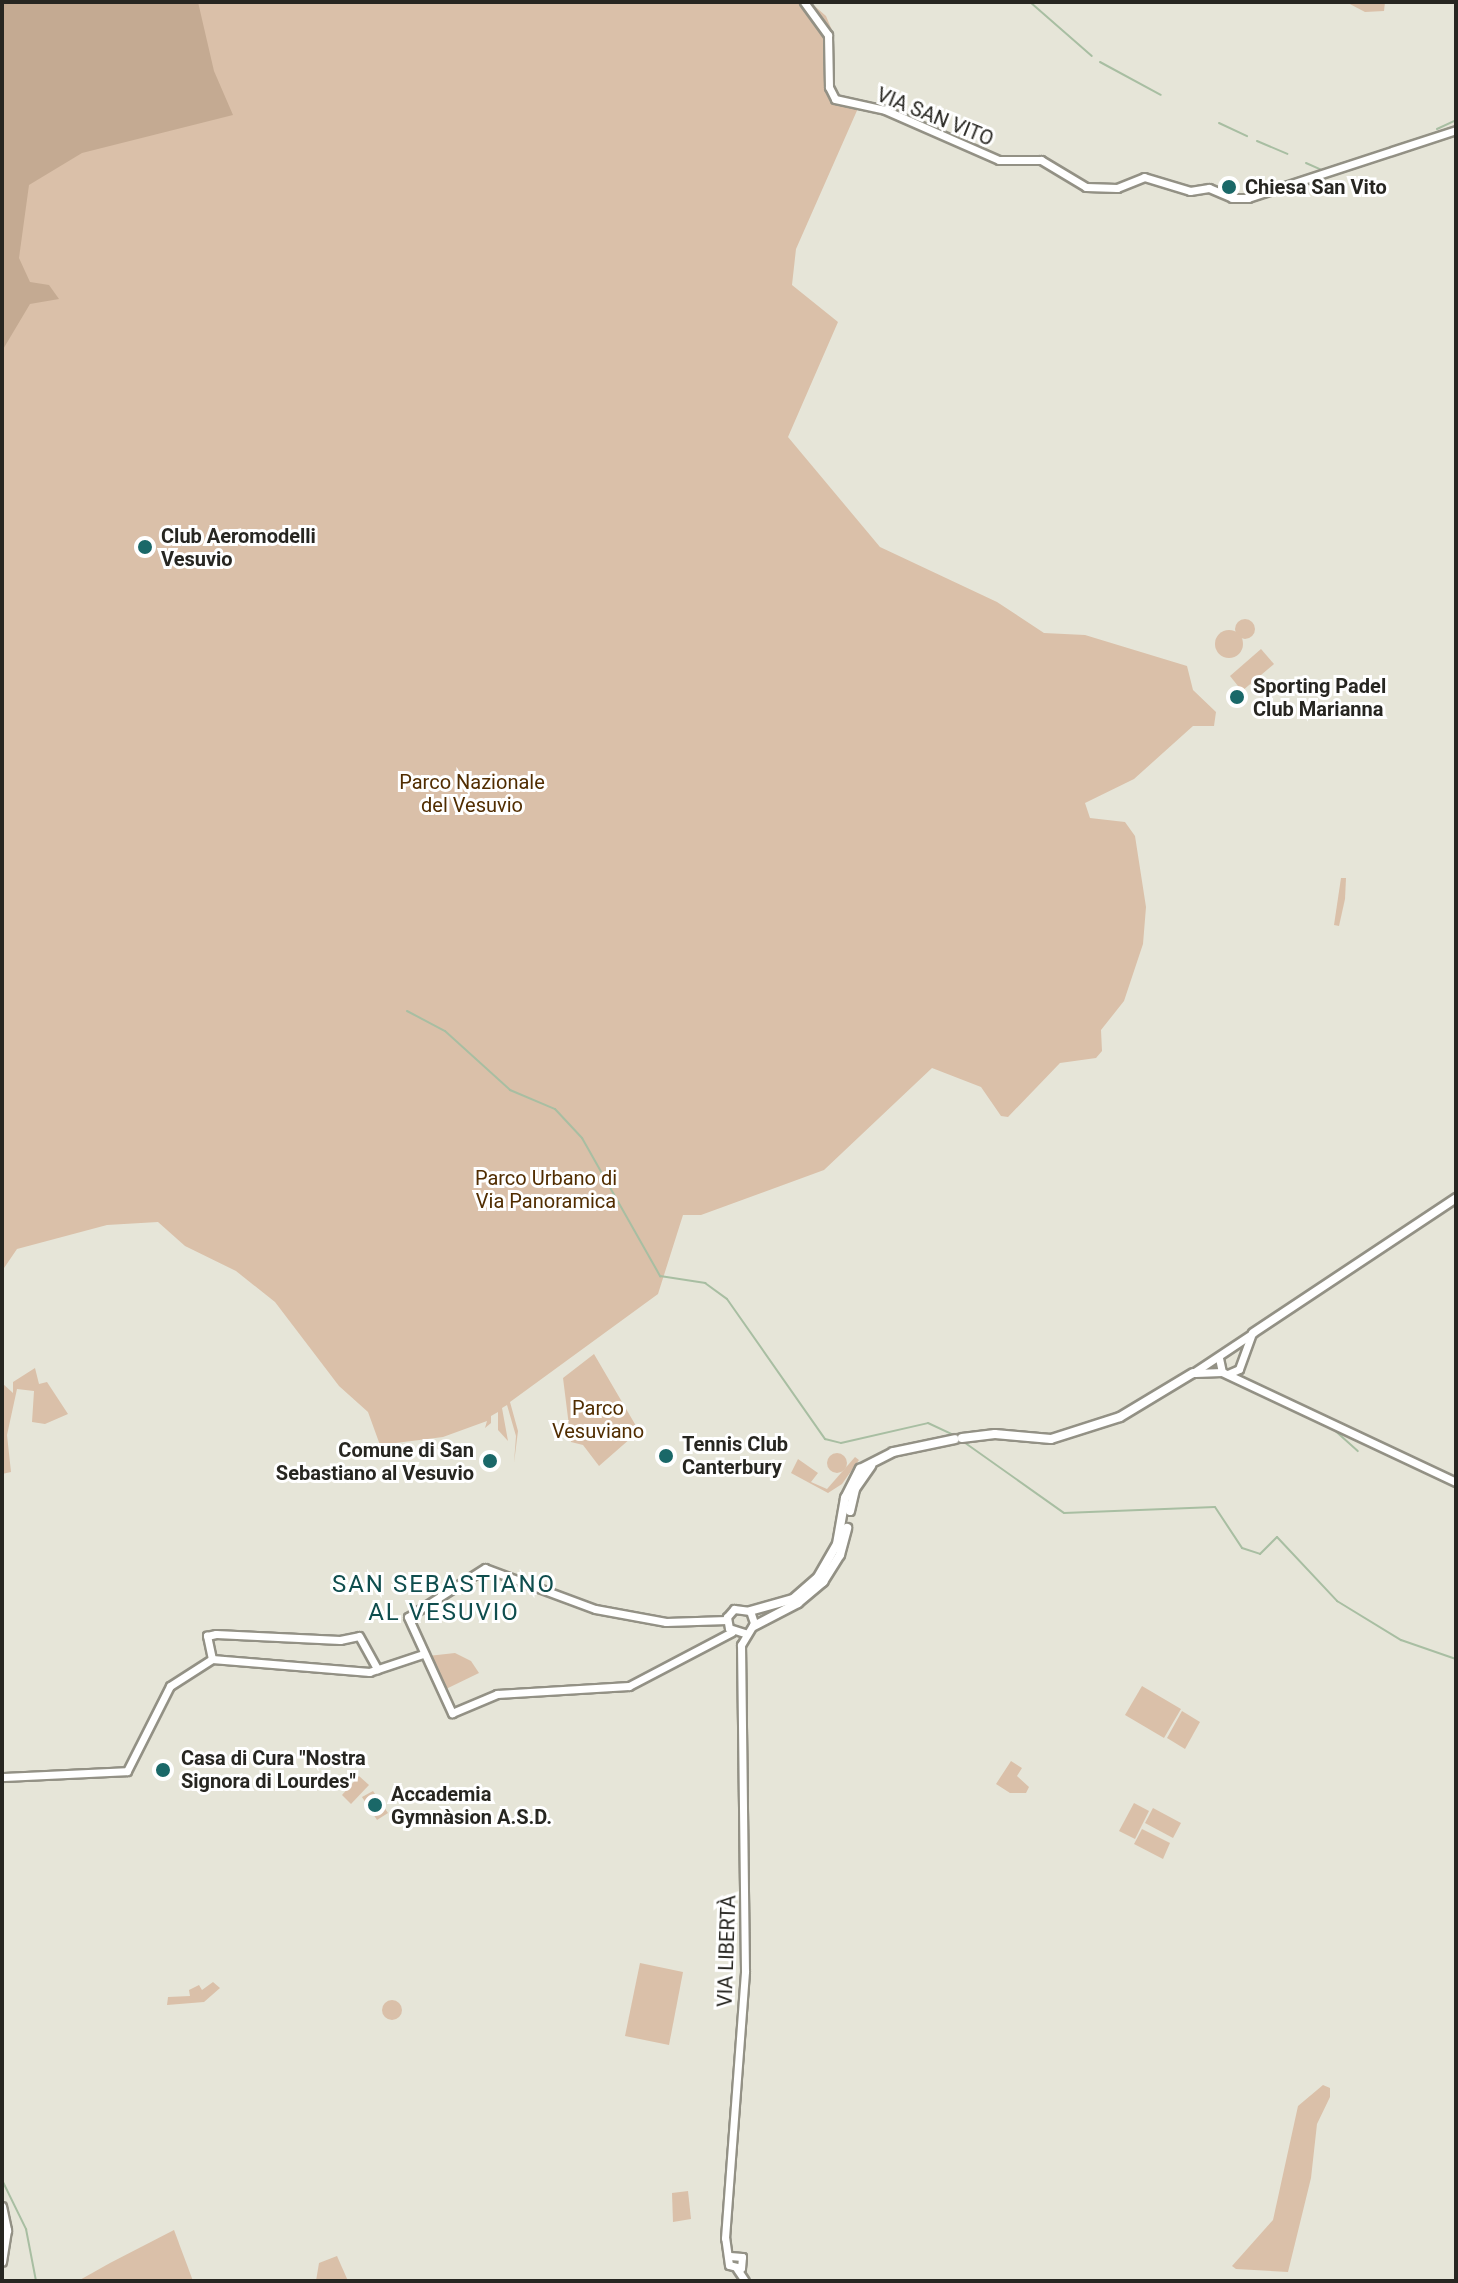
<!DOCTYPE html>
<meta charset="utf-8">
<style>
body{margin:0}
#map{position:relative;width:1458px;height:2283px;overflow:hidden;background:#e6e5d8;font-family:Roboto,sans-serif}
div>[style]{position:absolute}
.green>*{inset:0;background:#dac0a9}
.round{border-radius:50%}
.forest>*{inset:0;background:#c4aa92}
.stream>*{height:2px;margin:-1px;padding:0 1px;transform-origin:1px;border-radius:1px;background:#a8bea2}
.roads{filter:drop-shadow(2px 0 #939185) drop-shadow(-2px 0 #939185) drop-shadow(0 2px #939185) drop-shadow(0 -2px #939185)}
.tertiary>*{height:7px;margin:-3.5px;padding:0 3.5px;transform-origin:3.5px;border-radius:3.5px;background:#fff}
.secondary>*{height:8px;margin:-4px;padding:0 4px;transform-origin:4px;border-radius:4px;background:#fff}
.dots>*{width:22px;height:22px;translate:-50% -50%;box-sizing:border-box;border:4px solid #fff;border-radius:50%}
span{translate:-50% -50%;white-space:nowrap;text-align:center;line-height:1.15;-webkit-text-stroke:6px #fff;paint-order:stroke}
.street-label{font-size:20px;color:#272621}
.poi-label{font-size:20px;color:#272621;font-weight:700}
.left{translate:0 -50%;text-align:left}
.right{translate:-100% -50%;text-align:right}
.park-label{font-size:20px;color:#512d01}
.quarter-label{font-size:24px;color:#0f4e4e;letter-spacing:2px}
.frame{position:absolute;inset:0;border:4px solid #272621;pointer-events:none}
</style>
<div id="map">
<div class="green">
<i style="clip-path:polygon(2px 2px,810px 2px,826px 16px,834px 35px,834px 96px,859px 106px,796px 249px,792px 285px,838px 322px,788px 437px,880px 547px,997px 602px,1044px 633px,1085px 635px,1187px 666px,1193px 690px,1216px 712px,1214px 726px,1193px 726px,1134px 779px,1085px 803px,1090px 818px,1125px 822px,1135px 836px,1146px 907px,1143px 944px,1124px 1001px,1101px 1030px,1102px 1051px,1096px 1058px,1060px 1063px,1008px 1117px,1001px 1116px,981px 1087px,932px 1068px,824px 1170px,701px 1215px,683px 1215px,658px 1294px,510px 1402px,518px 1431px,514px 1463px,516px 1436px,507px 1405px,502px 1408px,508px 1441px,498px 1430px,498px 1412px,491px 1416px,491px 1423px,485px 1428px,487px 1421px,443px 1437px,380px 1445px,368px 1412px,339px 1386px,275px 1302px,236px 1271px,185px 1246px,158px 1222px,107px 1225px,17px 1249px,2px 1271px)"></i>
<i style="clip-path:polygon(1346px 2px,1385px 2px,1384px 11px,1365px 12px)"></i>
<i class="round" style="left:1235px;top:619px;width:20px;height:20px"></i>
<i class="round" style="left:1215px;top:630px;width:28px;height:28px"></i>
<i style="clip-path:polygon(1261px 649px,1274px 664px,1242px 691px,1230px 676px)"></i>
<i style="clip-path:polygon(1341px 878px,1346px 878px,1345px 899px,1339px 926px,1334px 925px)"></i>
<i style="clip-path:polygon(594px 1354px,639px 1431px,599px 1466px,583px 1445px,571px 1442px,563px 1378px)"></i>
<i style="clip-path:polygon(35px 1368px,39px 1384px,47px 1382px,68px 1414px,45px 1424px,32px 1422px,34px 1391px,17px 1389px,7px 1435px,11px 1472px,2px 1474px,2px 1383px,13px 1393px,13px 1382px)"></i>
<i class="round" style="left:827px;top:1453px;width:20px;height:20px"></i>
<i style="clip-path:polygon(855px 1457px,859px 1460px,842px 1484px,828px 1493px,791px 1473px,798px 1459px,818px 1473px,811px 1482px,827px 1489px)"></i>
<i style="clip-path:polygon(455px 1653px,471px 1661px,479px 1673px,446px 1689px,428px 1656px)"></i>
<i style="clip-path:polygon(1142px 1686px,1181px 1709px,1164px 1738px,1125px 1715px)"></i>
<i style="clip-path:polygon(1182px 1711px,1200px 1722px,1185px 1749px,1167px 1738px)"></i>
<i style="clip-path:polygon(1011px 1761px,1022px 1768px,1017px 1776px,1029px 1787px,1026px 1793px,1010px 1793px,996px 1784px)"></i>
<i style="clip-path:polygon(359px 1776px,369px 1785px,351px 1804px,342px 1795px)"></i>
<i style="clip-path:polygon(373px 1791px,388px 1813px,377px 1820px,362px 1797px)"></i>
<i style="clip-path:polygon(1134px 1803px,1149px 1811px,1135px 1839px,1119px 1831px)"></i>
<i style="clip-path:polygon(1153px 1808px,1181px 1823px,1173px 1838px,1145px 1823px)"></i>
<i style="clip-path:polygon(1142px 1829px,1170px 1843px,1163px 1859px,1134px 1844px)"></i>
<i style="clip-path:polygon(640px 1963px,683px 1972px,669px 2045px,625px 2036px)"></i>
<i style="clip-path:polygon(213px 1982px,220px 1988px,204px 2002px,167px 2005px,168px 1997px,190px 1996px,189px 1990px,199px 1985px,202px 1990px)"></i>
<i class="round" style="left:382px;top:2000px;width:20px;height:20px"></i>
<i style="clip-path:polygon(1323px 2085px,1330px 2088px,1330px 2097px,1317px 2124px,1311px 2178px,1288px 2272px,1236px 2269px,1232px 2266px,1273px 2220px,1298px 2106px)"></i>
<i style="clip-path:polygon(688px 2191px,691px 2219px,673px 2222px,672px 2193px)"></i>
<i style="clip-path:polygon(174px 2230px,193px 2281px,78px 2281px,110px 2263px)"></i>
<i style="clip-path:polygon(337px 2256px,348px 2281px,316px 2281px,319px 2263px)"></i>
</div>
<div class="forest">
<i style="clip-path:polygon(2px 2px,198px 2px,214px 71px,233px 115px,82px 153px,29px 185px,19px 258px,30px 282px,49px 285px,59px 299px,30px 304px,2px 351px)"></i>
</div>
<div class="stream">
<i style="left:1030px;top:2px;width:82px;rotate:41.1deg"></i>
<i style="left:1100px;top:62px;width:69px;rotate:28.4deg"></i>
<i style="left:1219px;top:123px;width:31px;rotate:25deg"></i>
<i style="left:1437px;top:129px;width:21px;rotate:-25deg"></i>
<i style="left:1257px;top:141px;width:33px;rotate:23deg"></i>
<i style="left:1306px;top:163px;width:17px;rotate:24deg"></i>
<i style="left:407px;top:1011px;width:43px;rotate:27.8deg"></i>
<i style="left:445px;top:1031px;width:88px;rotate:42.2deg"></i>
<i style="left:510px;top:1090px;width:49px;rotate:22.9deg"></i>
<i style="left:555px;top:1109px;width:40px;rotate:47deg"></i>
<i style="left:582px;top:1138px;width:159px;rotate:60.5deg"></i>
<i style="left:660px;top:1276px;width:46px;rotate:8.8deg"></i>
<i style="left:705px;top:1283px;width:27px;rotate:36deg"></i>
<i style="left:727px;top:1299px;width:171px;rotate:55deg"></i>
<i style="left:825px;top:1439px;width:16px;rotate:14deg"></i>
<i style="left:841px;top:1443px;width:89px;rotate:-12.9deg"></i>
<i style="left:928px;top:1423px;width:31px;rotate:25deg"></i>
<i style="left:1331px;top:1427px;width:36px;rotate:42deg"></i>
<i style="left:961px;top:1440px;width:126px;rotate:35.3deg"></i>
<i style="left:1064px;top:1513px;width:151px;rotate:-2.3deg"></i>
<i style="left:1215px;top:1507px;width:49px;rotate:56.6deg"></i>
<i style="left:1242px;top:1548px;width:19px;rotate:18deg"></i>
<i style="left:1260px;top:1554px;width:24px;rotate:-45deg"></i>
<i style="left:1277px;top:1537px;width:88px;rotate:46.8deg"></i>
<i style="left:1337px;top:1601px;width:75px;rotate:31.4deg"></i>
<i style="left:1401px;top:1640px;width:58px;rotate:19.1deg"></i>
<i style="left:2px;top:2180px;width:55px;rotate:63.9deg"></i>
<i style="left:26px;top:2229px;width:53px;rotate:79.1deg"></i>
</div>
<div class="roads">
<div class="tertiary">
<i style="left:804px;top:2px;width:41px;rotate:54deg"></i>
<i style="left:828px;top:35px;width:52px;rotate:88.9deg"></i>
<i style="left:829px;top:87px;width:13px;rotate:63deg"></i>
<i style="left:835px;top:99px;width:51px;rotate:12.4deg"></i>
<i style="left:885px;top:110px;width:124px;rotate:23.7deg"></i>
<i style="left:999px;top:160px;width:42px"></i>
<i style="left:1041px;top:160px;width:52px;rotate:31deg"></i>
<i style="left:1086px;top:187px;width:31px;rotate:2deg"></i>
<i style="left:1117px;top:188px;width:29px;rotate:-22deg"></i>
<i style="left:1144px;top:177px;width:48px;rotate:16.9deg"></i>
<i style="left:1190px;top:191px;width:19px;rotate:-9deg"></i>
<i style="left:1209px;top:188px;width:25px;rotate:23deg"></i>
<i style="left:1232px;top:198px;width:16px"></i>
<i style="left:1248px;top:198px;width:219px;rotate:-18.1deg"></i>
<i style="left:1219px;top:1358px;width:14px;rotate:78deg"></i>
<i style="left:1222px;top:1372px;width:259px;rotate:25.2deg"></i>
<i style="left:1193px;top:1373px;width:72px;rotate:-33.7deg"></i>
<i style="left:1195px;top:1373px;width:27px;rotate:-2deg"></i>
<i style="left:1228px;top:1374px;width:12px;rotate:-24deg"></i>
<i style="left:1239px;top:1369px;width:35px;rotate:-70deg"></i>
<i style="left:727px;top:1620px;width:61px;rotate:178.1deg"></i>
<i style="left:666px;top:1622px;width:72px;rotate:-169.6deg"></i>
<i style="left:595px;top:1609px;width:117px;rotate:-159.6deg"></i>
<i style="left:485px;top:1568px;width:91px;rotate:147.5deg"></i>
<i style="left:408px;top:1617px;width:106px;rotate:65.4deg"></i>
<i style="left:452px;top:1713px;width:49px;rotate:-22.9deg"></i>
<i style="left:497px;top:1694px;width:132px;rotate:-3.5deg"></i>
<i style="left:629px;top:1686px;width:116px;rotate:-27.7deg"></i>
<i style="left:212px;top:1659px;width:24px;rotate:-102deg"></i>
<i style="left:207px;top:1636px;width:9px;rotate:-13deg"></i>
<i style="left:216px;top:1634px;width:124px;rotate:2.8deg"></i>
<i style="left:340px;top:1640px;width:19px;rotate:-12deg"></i>
<i style="left:359px;top:1636px;width:38px;rotate:61deg"></i>
<i style="left:2px;top:1777px;width:125px;rotate:-2.7deg"></i>
<i style="left:127px;top:1771px;width:95px;rotate:-63.2deg"></i>
<i style="left:170px;top:1686px;width:50px;rotate:-32.7deg"></i>
<i style="left:212px;top:1659px;width:158px;rotate:4.7deg"></i>
<i style="left:369px;top:1672px;width:57px;rotate:-18.4deg"></i>
<i style="left:2px;top:2206px;width:25px;rotate:78deg"></i>
<i style="left:7px;top:2230px;width:32px;rotate:99deg"></i>
<i style="left:730px;top:2256px;width:12px;rotate:5deg"></i>
<i style="left:742px;top:2257px;width:11px;rotate:95deg"></i>
<i style="left:741px;top:2268px;width:12px;rotate:-166deg"></i>
<i style="left:729px;top:2265px;width:27px;rotate:-98deg"></i>
<i style="left:725px;top:2238px;width:268px;rotate:-85.7deg"></i>
<i style="left:745px;top:1971px;width:326px;rotate:-90.7deg"></i>
<i style="left:741px;top:1645px;width:26px;rotate:-59deg"></i>
<i style="left:754px;top:1623px;width:13px;rotate:-108deg"></i>
<i style="left:750px;top:1611px;width:16px;rotate:-173deg"></i>
<i style="left:734px;top:1609px;width:11px;rotate:131deg"></i>
<i style="left:727px;top:1617px;width:11px;rotate:80deg"></i>
<i style="left:729px;top:1628px;width:19px;rotate:18deg"></i>
<i style="left:737px;top:2269px;width:14px;rotate:56deg"></i>
</div>
<div class="secondary">
<i style="left:1253px;top:1333px;width:244px;rotate:-33.6deg"></i>
<i style="left:962px;top:1438px;width:33px;rotate:-7deg"></i>
<i style="left:995px;top:1434px;width:56px;rotate:5.1deg"></i>
<i style="left:1051px;top:1439px;width:72px;rotate:-17.7deg"></i>
<i style="left:1120px;top:1417px;width:85px;rotate:-31.1deg"></i>
<i style="left:850px;top:1511px;width:23px;rotate:-77deg"></i>
<i style="left:855px;top:1489px;width:28px;rotate:-55deg"></i>
<i style="left:750px;top:1611px;width:45px;rotate:-15.6deg"></i>
<i style="left:793px;top:1599px;width:33px;rotate:-41deg"></i>
<i style="left:818px;top:1577px;width:38px;rotate:-60deg"></i>
<i style="left:837px;top:1544px;width:47px;rotate:-80.1deg"></i>
<i style="left:845px;top:1498px;width:33px;rotate:-63deg"></i>
<i style="left:860px;top:1469px;width:37px;rotate:-27deg"></i>
<i style="left:893px;top:1452px;width:63px;rotate:-11.8deg"></i>
<i style="left:754px;top:1626px;width:50px;rotate:-27.6deg"></i>
<i style="left:798px;top:1603px;width:33px;rotate:-40deg"></i>
<i style="left:823px;top:1582px;width:32px;rotate:-58deg"></i>
<i style="left:840px;top:1555px;width:28px;rotate:-75deg"></i>
</div>
</div>
<div class="dots">
<i style="left:1229px;top:187px;background:#1a6868"></i>
<i style="left:145px;top:547px;background:#1a6868"></i>
<i style="left:1237px;top:697px;background:#1a6868"></i>
<i style="left:666px;top:1456px;background:#1a6868"></i>
<i style="left:490px;top:1461px;background:#1a6868"></i>
<i style="left:163px;top:1770px;background:#1a6868"></i>
<i style="left:375px;top:1805px;background:#1a6868"></i>
</div>
<div class="street-label">
<span style="left:935px;top:117px;rotate:22deg">VIA SAN VITO</span>
<span style="left:727px;top:1951px;rotate:-88deg">VIA LIBERTÀ</span>
</div>
<div class="poi-label">
<span class="left" style="left:1245px;top:187px">Chiesa San Vito</span>
<span class="left" style="left:161px;top:548px">Club Aeromodelli<br>Vesuvio</span>
<span class="left" style="left:1253px;top:698px">Sporting Padel<br>Club Marianna</span>
<span class="left" style="left:682px;top:1456px">Tennis Club<br>Canterbury</span>
<span class="right" style="left:474px;top:1462px">Comune di San<br>Sebastiano al Vesuvio</span>
<span class="left" style="left:181px;top:1770px">Casa di Cura "Nostra<br>Signora di Lourdes"</span>
<span class="left" style="left:391px;top:1806px">Accademia<br>Gymnàsion A.S.D.</span>
</div>
<div class="park-label">
<span style="left:472px;top:794px">Parco Nazionale<br>del Vesuvio</span>
<span style="left:546px;top:1190px">Parco Urbano di<br>Via Panoramica</span>
<span style="left:598px;top:1420px">Parco<br>Vesuviano</span>
</div>
<div class="quarter-label">
<span style="left:444px;top:1599px">SAN SEBASTIANO<br>AL VESUVIO</span>
</div>
<div class="frame"></div>
</div>
